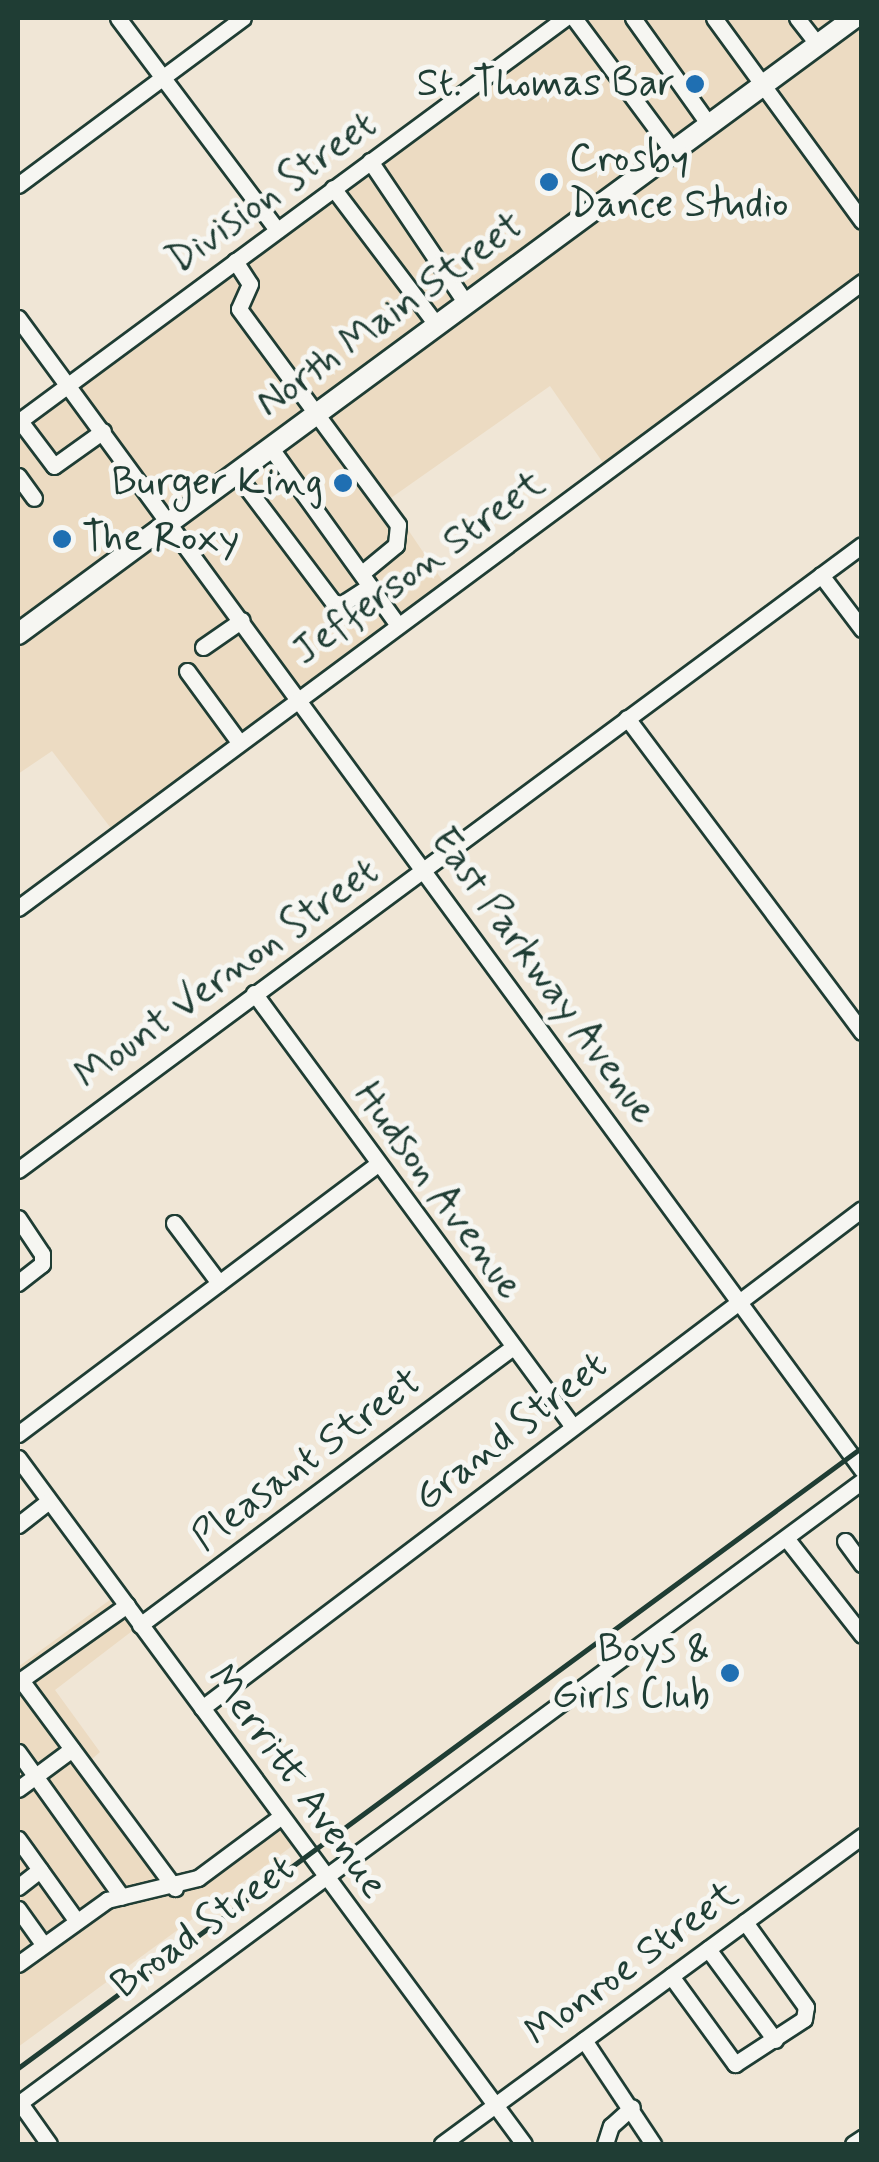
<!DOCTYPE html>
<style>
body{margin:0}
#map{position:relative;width:879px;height:2162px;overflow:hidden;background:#f0e6d6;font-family:Mynerve,sans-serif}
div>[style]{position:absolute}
.built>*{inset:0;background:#ecdbc2}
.roads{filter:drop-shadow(2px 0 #1f3d34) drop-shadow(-2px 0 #1f3d34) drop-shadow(0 2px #1f3d34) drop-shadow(0 -2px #1f3d34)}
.minor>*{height:15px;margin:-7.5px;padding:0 7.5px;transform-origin:7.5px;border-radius:7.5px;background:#f6f6f2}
.major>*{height:20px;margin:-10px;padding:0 10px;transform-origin:10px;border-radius:10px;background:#f6f6f2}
.rail>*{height:5px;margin:-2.5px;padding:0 2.5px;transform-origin:2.5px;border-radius:2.5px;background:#1f3d34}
.dots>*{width:28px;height:28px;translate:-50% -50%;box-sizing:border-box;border:5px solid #f6f6f2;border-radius:50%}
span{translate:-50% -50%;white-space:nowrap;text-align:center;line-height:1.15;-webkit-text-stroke:10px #f6f6f2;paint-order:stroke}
.poi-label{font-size:40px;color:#1f3d34}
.right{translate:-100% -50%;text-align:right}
.left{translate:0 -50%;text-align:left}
.street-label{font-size:40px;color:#1f3d34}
.frame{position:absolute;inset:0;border:20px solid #1f3d34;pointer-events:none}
</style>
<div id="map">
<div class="built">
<i style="clip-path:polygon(565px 18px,861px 18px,861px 282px,608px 470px,550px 386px,388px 500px,448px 589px,116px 835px,52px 751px,18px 774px,18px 422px)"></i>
<i style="clip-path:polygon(118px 1594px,140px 1625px,55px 1690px,100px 1752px,92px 1759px,183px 1885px,280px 1817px,299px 1841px,18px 2047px,18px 1667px)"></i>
</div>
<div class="roads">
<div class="minor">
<i style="left:118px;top:18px;width:265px;rotate:53.1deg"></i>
<i style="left:574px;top:18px;width:164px;rotate:53.4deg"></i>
<i style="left:633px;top:18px;width:129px;rotate:54.5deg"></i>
<i style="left:714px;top:18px;width:251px;rotate:53.9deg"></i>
<i style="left:797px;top:18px;width:33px;rotate:52deg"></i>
<i style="left:370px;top:161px;width:170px;rotate:56deg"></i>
<i style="left:18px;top:185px;width:280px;rotate:-36.6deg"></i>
<i style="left:333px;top:188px;width:171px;rotate:52.9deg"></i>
<i style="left:235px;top:261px;width:27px;rotate:57deg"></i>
<i style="left:250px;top:284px;width:27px;rotate:114deg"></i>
<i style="left:239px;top:309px;width:268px;rotate:53.6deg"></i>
<i style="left:398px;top:525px;width:20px;rotate:96deg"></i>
<i style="left:396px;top:545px;width:44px;rotate:140.5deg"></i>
<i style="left:18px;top:318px;width:1428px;rotate:53.77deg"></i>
<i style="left:20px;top:421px;width:56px;rotate:52.9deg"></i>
<i style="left:54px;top:466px;width:60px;rotate:-35.5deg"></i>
<i style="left:18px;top:422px;width:680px;rotate:-36.45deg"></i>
<i style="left:270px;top:447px;width:219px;rotate:54.3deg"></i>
<i style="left:235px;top:472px;width:163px;rotate:53deg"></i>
<i style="left:333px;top:602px;width:9px;rotate:13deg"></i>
<i style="left:342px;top:604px;width:33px;rotate:-33deg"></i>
<i style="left:18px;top:476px;width:27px;rotate:54deg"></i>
<i style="left:821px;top:575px;width:68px;rotate:52.8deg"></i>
<i style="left:203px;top:647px;width:47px;rotate:-34.7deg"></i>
<i style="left:187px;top:671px;width:88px;rotate:53.8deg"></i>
<i style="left:627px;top:718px;width:392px;rotate:53.2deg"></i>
<i style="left:18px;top:908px;width:1051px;rotate:-36.56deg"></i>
<i style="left:254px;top:993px;width:535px;rotate:53.67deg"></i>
<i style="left:18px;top:1170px;width:1050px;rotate:-36.52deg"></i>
<i style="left:18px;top:1218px;width:43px;rotate:56.3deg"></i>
<i style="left:42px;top:1254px;width:10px;rotate:90deg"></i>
<i style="left:42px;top:1264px;width:31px;rotate:142deg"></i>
<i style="left:174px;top:1223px;width:75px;rotate:53.1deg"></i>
<i style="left:18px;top:1434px;width:450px;rotate:-36.9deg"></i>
<i style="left:18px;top:1458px;width:852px;rotate:53.59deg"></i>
<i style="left:18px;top:1525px;width:39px;rotate:-38deg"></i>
<i style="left:786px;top:1538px;width:123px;rotate:51.9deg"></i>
<i style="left:845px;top:1541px;width:29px;rotate:54deg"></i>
<i style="left:127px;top:1605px;width:130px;rotate:144.7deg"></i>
<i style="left:21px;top:1680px;width:259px;rotate:53.5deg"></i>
<i style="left:140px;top:1625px;width:464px;rotate:-36.7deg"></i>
<i style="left:202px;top:1708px;width:827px;rotate:-37.09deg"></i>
<i style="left:18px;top:1752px;width:178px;rotate:54.4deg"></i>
<i style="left:18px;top:1789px;width:67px;rotate:-36.5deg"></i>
<i style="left:18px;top:1839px;width:100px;rotate:54.4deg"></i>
<i style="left:18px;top:1887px;width:28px;rotate:-38deg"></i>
<i style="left:18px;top:1909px;width:43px;rotate:54.5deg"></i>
<i style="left:708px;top:1949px;width:113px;rotate:53.6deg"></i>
<i style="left:18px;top:1964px;width:110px;rotate:-35.7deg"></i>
<i style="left:107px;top:1900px;width:94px;rotate:-13.6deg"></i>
<i style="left:198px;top:1878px;width:102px;rotate:-36.6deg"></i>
<i style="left:671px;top:1976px;width:109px;rotate:54deg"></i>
<i style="left:735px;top:2064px;width:82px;rotate:-33.1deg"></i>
<i style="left:804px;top:2019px;width:12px;rotate:-81deg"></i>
<i style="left:806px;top:2007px;width:105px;rotate:-125.7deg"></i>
<i style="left:584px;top:2040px;width:125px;rotate:56.4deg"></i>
<i style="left:20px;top:2103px;width:50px;rotate:54.7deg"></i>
<i style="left:18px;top:2104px;width:1049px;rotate:-36.43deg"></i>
<i style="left:442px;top:2144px;width:521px;rotate:-36.25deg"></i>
<i style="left:605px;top:2144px;width:19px;rotate:-72deg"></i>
<i style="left:611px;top:2126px;width:28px;rotate:-42deg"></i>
<i style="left:853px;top:2144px;width:11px;rotate:-34deg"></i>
</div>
<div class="major">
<i style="left:18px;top:634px;width:1038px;rotate:-36.38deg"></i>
</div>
</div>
<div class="rail">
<i style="left:18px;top:2068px;width:1048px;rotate:-36.34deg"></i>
</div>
<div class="dots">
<i style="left:695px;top:84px;background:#1f6fb2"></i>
<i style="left:549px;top:182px;background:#1f6fb2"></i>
<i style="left:343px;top:483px;background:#1f6fb2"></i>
<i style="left:62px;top:539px;background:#1f6fb2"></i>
<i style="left:730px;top:1673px;background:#1f6fb2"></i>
</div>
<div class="poi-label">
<span class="right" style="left:675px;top:84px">St. Thomas Bar</span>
<span class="left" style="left:569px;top:182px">Crosby<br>Dance Studio</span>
<span class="right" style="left:323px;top:483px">Burger King</span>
<span class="left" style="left:82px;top:539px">The Roxy</span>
<span class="right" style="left:710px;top:1673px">Boys &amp;<br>Girls Club</span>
</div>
<div class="street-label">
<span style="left:272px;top:193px;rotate:-36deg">Division Street</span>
<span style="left:390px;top:315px;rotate:-36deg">North Main Street</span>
<span style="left:419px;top:568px;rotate:-36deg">Jefferson Street</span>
<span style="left:227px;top:974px;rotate:-36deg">Mount Vernon Street</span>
<span style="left:543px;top:976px;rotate:54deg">East Parkway Avenue</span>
<span style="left:438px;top:1191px;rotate:54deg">Hudson Avenue</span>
<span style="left:511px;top:1432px;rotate:-38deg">Grand Street</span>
<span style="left:307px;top:1460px;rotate:-37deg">Pleasant Street</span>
<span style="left:297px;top:1782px;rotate:54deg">Merritt Avenue</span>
<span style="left:203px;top:1927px;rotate:-36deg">Broad Street</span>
<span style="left:632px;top:1964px;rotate:-36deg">Monroe Street</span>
</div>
<div class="frame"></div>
</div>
